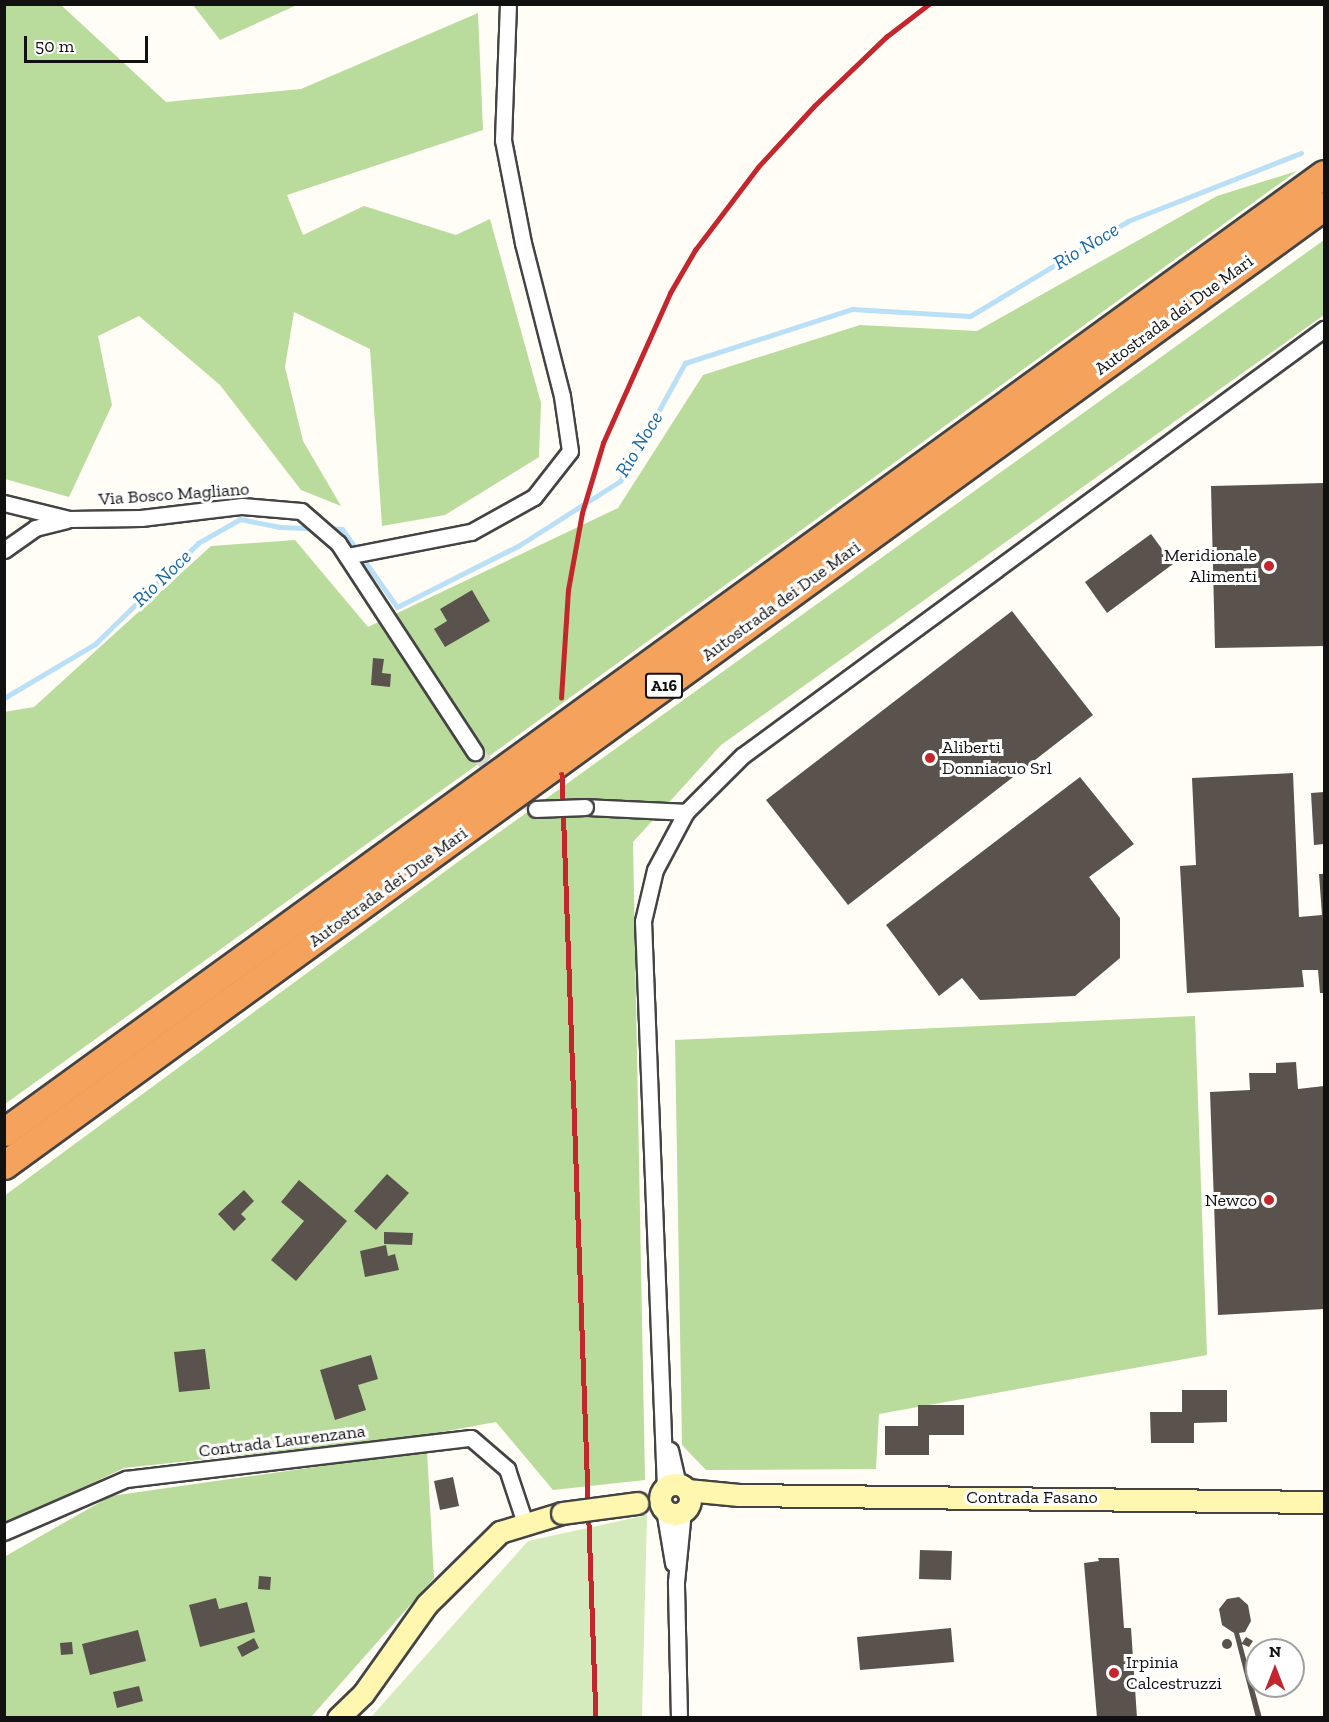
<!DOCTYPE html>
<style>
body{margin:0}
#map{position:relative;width:1329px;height:1722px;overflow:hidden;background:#fffdf5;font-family:"Zilla Slab",serif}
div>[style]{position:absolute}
.green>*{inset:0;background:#d5ebbd}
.forest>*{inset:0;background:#b9dc9c}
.stream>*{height:5px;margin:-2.5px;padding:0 2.5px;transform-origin:2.5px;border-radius:2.5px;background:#b9e0f7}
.building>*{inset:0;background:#5a524d}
.round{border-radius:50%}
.street-tunnel>*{height:15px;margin-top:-7.5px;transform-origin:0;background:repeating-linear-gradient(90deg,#dbdad3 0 15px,transparent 0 23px)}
.roads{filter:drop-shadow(2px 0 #444) drop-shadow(-2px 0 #444) drop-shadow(0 2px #444) drop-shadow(0 -2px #444)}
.street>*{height:15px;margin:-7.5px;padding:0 7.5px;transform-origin:7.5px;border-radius:7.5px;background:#fff}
.secondary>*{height:21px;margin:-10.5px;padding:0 10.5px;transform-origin:10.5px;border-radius:10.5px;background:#fff6b0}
.secondary>.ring{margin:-10.5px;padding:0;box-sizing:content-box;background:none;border:21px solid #fff6b0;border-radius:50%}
.highway>*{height:27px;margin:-13.5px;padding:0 13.5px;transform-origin:13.5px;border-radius:13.5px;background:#f5a25d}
.rail>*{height:4.5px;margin:-2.25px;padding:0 2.25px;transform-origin:2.25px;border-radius:2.25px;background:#c4262e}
.bridges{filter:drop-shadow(2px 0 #444) drop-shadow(-2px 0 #444) drop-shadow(0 2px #444) drop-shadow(0 -2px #444)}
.street-bridge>*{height:15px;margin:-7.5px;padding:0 7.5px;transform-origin:7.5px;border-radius:7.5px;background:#fff}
.secondary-bridge>*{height:21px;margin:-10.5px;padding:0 10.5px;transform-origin:10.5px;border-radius:10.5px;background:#fff6b0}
.dots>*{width:16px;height:16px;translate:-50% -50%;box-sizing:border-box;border:3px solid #fff;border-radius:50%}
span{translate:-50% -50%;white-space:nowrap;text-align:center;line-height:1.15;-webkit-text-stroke:6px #fff;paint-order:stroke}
.shield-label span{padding:2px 4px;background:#fff;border:2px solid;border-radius:4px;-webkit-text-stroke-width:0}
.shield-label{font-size:16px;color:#111;font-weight:700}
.street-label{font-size:18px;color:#111}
.poi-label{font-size:18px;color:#111}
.right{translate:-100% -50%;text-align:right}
.left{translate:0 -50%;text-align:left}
.water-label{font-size:20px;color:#1768a6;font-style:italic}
.frame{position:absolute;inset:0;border:6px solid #111;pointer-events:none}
.north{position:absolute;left:1245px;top:1638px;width:60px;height:60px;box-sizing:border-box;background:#fff;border:2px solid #a0a0a0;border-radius:50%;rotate:0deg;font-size:16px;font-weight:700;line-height:24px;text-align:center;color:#111}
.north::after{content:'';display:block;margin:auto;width:21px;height:27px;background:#c4262e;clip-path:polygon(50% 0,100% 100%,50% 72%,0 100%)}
.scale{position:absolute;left:24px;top:36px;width:124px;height:27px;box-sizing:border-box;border:3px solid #111;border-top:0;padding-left:8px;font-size:18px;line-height:21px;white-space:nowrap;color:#111;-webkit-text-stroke:4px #fff;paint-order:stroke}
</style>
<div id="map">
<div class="green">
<i style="clip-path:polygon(647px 1515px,642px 1717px,371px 1717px,528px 1541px)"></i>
</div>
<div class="forest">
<i style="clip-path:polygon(4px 5px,61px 5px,166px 102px,301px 89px,478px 13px,483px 130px,287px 195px,303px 235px,364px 206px,456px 235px,490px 219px,541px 403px,539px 457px,445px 515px,382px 526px,370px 349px,294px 312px,285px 367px,303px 441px,341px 506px,301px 490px,220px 385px,139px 316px,98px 336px,112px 405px,69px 497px,5px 479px)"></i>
<i style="clip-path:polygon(193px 5px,297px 5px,220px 40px)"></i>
<i style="clip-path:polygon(1297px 171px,474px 767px,5px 1104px,4px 712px,34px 707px,211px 546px,295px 540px,368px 627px,618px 508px,703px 375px,860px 325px,977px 331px,1217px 196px)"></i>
<i style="clip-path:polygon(1324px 240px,1324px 315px,721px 745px,633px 842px,645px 1480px,553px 1490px,496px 1422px,420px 1436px,124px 1468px,5px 1525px,4px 1196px,455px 864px)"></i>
<i style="clip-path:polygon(1195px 1016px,1207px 1355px,879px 1414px,876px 1469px,706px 1470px,682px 1445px,675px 1040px)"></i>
<i style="clip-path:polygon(427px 1451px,434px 1578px,311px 1717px,5px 1717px,4px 1557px,111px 1496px)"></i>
</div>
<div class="stream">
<i style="left:327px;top:528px;width:15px;rotate:4deg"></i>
<i style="left:342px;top:529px;width:95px;rotate:54.8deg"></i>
<i style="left:397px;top:607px;width:136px;rotate:-26.8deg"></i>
<i style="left:518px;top:546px;width:121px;rotate:-32.5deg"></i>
<i style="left:620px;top:481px;width:135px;rotate:-61.2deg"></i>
<i style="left:685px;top:363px;width:176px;rotate:-17.9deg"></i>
<i style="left:852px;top:309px;width:118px;rotate:3.4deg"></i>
<i style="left:970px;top:316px;width:184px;rotate:-31deg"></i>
<i style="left:1128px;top:221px;width:186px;rotate:-21.5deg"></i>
<i style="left:4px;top:698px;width:106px;rotate:-30.7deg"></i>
<i style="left:95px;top:644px;width:144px;rotate:-44.4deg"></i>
<i style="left:198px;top:543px;width:48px;rotate:-29.7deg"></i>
<i style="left:240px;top:519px;width:41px;rotate:11.3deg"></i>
<i style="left:280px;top:527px;width:35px;rotate:2deg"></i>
</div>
<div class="building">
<i style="clip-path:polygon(1324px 483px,1324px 646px,1215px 648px,1211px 486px)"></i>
<i style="clip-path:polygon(1151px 534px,1173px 564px,1107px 613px,1085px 582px)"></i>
<i style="clip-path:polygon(472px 590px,490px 621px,445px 647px,434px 629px,447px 621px,440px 609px)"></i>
<i style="clip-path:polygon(1012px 611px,1093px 715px,848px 905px,766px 800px)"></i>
<i style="clip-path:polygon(373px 658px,384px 659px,382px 673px,391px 674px,390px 687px,371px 685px)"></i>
<i style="clip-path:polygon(1293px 773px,1299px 917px,1322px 915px,1319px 874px,1324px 874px,1324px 993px,1320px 993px,1318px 970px,1302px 970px,1304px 987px,1187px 993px,1180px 866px,1196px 865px,1192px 778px)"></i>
<i style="clip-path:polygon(1080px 777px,1134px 844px,1089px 877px,1120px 918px,1120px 958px,1075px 996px,980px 1000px,962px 978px,939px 996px,886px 925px)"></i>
<i style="clip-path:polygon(1324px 792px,1324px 844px,1314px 845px,1311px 793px)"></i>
<i style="clip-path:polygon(1296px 1062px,1298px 1089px,1324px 1086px,1324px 1309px,1218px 1315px,1210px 1092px,1250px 1090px,1249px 1073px,1276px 1073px,1276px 1063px)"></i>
<i style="clip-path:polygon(387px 1174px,409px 1193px,376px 1230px,354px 1211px)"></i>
<i style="clip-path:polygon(299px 1180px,347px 1221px,296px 1281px,271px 1260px,304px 1221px,281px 1202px)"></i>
<i style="clip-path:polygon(244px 1190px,254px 1201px,241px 1214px,246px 1219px,234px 1231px,218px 1214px)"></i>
<i style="clip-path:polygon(384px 1232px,413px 1233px,412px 1245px,384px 1244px)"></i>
<i style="clip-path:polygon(386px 1245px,388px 1256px,395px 1254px,399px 1270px,365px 1277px,360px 1251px)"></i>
<i style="clip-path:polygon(205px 1349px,210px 1389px,179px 1392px,174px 1352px)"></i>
<i style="clip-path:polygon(371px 1355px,378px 1379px,358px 1385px,366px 1410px,335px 1420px,320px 1370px)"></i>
<i style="clip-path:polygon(1182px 1390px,1227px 1390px,1227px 1422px,1194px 1423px,1194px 1443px,1151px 1443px,1150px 1412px,1182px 1412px)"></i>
<i style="clip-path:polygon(918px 1405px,964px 1405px,964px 1435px,929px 1435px,929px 1455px,885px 1455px,885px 1426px,918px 1426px)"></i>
<i style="clip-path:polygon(453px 1477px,459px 1506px,440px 1510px,434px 1481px)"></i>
<i style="clip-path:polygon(920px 1550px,952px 1551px,951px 1580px,919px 1579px)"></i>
<i style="clip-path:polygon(1098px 1558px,1119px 1558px,1124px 1628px,1131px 1628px,1137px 1718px,1097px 1718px,1084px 1563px,1099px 1561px)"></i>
<i style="clip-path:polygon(259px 1576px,271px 1577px,270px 1590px,258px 1589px)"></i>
<i style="clip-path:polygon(1239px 1597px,1248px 1605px,1251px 1621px,1245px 1632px,1239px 1633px,1242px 1643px,1246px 1637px,1253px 1641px,1249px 1647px,1242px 1644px,1262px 1718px,1256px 1718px,1234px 1633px,1222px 1625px,1219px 1609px,1227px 1599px)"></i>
<i style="clip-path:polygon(216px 1598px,219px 1609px,247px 1602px,255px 1632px,200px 1647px,189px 1605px)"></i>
<i style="clip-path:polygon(951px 1628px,954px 1662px,860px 1670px,857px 1637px)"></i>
<i style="clip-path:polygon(138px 1630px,146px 1661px,90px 1675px,82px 1644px)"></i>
<i style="clip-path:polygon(254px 1638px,259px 1648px,242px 1657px,237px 1647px)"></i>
<i class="round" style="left:1222px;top:1639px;width:10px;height:10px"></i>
<i style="clip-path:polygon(72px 1642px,73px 1654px,61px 1655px,60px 1643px)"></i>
<i style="clip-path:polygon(139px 1686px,143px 1701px,117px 1708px,113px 1692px)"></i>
</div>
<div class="street-tunnel">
<i style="left:475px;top:752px;width:83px;rotate:43.1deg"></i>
</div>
<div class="roads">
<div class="street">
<i style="left:4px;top:503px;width:67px;rotate:13.8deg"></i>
<i style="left:69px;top:519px;width:72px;rotate:-0.8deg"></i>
<i style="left:141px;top:518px;width:102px;rotate:-6.8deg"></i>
<i style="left:242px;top:506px;width:59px;rotate:4.8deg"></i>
<i style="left:301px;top:511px;width:49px;rotate:40.9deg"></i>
<i style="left:338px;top:543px;width:250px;rotate:56.8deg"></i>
<i style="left:4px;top:550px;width:38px;rotate:-35deg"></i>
<i style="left:35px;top:528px;width:32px;rotate:-14deg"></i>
<i style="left:347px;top:556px;width:126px;rotate:-11deg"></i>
<i style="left:471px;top:532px;width:72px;rotate:-29.1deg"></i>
<i style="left:534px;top:497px;width:58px;rotate:-52deg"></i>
<i style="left:570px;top:451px;width:56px;rotate:-98.3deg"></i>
<i style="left:562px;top:396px;width:158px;rotate:-104.3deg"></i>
<i style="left:523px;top:243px;width:105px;rotate:-101deg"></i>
<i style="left:503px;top:140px;width:136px;rotate:-87.9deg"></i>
<i style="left:585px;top:807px;width:101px;rotate:2.8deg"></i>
<i style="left:670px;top:1450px;width:36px;rotate:77deg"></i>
<i style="left:665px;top:1488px;width:567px;rotate:-92.22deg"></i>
<i style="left:643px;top:921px;width:52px;rotate:-76.8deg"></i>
<i style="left:655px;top:870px;width:66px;rotate:-61.9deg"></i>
<i style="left:686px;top:812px;width:79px;rotate:-45deg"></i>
<i style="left:742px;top:756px;width:722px;rotate:-36.27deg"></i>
<i style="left:664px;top:1509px;width:55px;rotate:80.5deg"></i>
<i style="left:4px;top:1532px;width:133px;rotate:-23.5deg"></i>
<i style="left:126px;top:1479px;width:347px;rotate:-6.8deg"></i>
<i style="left:471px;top:1438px;width:48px;rotate:40.7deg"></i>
<i style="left:507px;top:1469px;width:57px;rotate:71.6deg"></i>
<i style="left:679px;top:1718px;width:136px;rotate:-91.3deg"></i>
<i style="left:676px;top:1582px;width:71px;rotate:-84.4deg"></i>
</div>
<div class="secondary">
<i class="ring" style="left:660px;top:1484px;width:9px;height:9px"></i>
<i style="left:687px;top:1490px;width:52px;rotate:5.5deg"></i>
<i style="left:739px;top:1495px;width:585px;rotate:0.69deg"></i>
<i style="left:338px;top:1718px;width:35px;rotate:-44deg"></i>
<i style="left:363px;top:1694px;width:110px;rotate:-54.6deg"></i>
<i style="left:427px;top:1604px;width:103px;rotate:-44.6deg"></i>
<i style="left:500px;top:1532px;width:65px;rotate:-17deg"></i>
</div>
<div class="highway">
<i style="left:4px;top:1132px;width:1631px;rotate:-35.97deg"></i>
<i style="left:4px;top:1165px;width:1632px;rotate:-36deg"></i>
</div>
</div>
<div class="rail">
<i style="left:561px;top:698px;width:108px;rotate:-86.3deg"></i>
<i style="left:568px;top:590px;width:78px;rotate:-79.7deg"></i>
<i style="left:582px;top:513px;width:73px;rotate:-73.3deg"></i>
<i style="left:603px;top:443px;width:164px;rotate:-65.9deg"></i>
<i style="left:670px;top:293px;width:50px;rotate:-59.8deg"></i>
<i style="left:695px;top:250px;width:104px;rotate:-52.8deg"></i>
<i style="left:758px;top:167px;width:83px;rotate:-47.4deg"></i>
<i style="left:814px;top:106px;width:100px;rotate:-43.8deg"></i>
<i style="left:886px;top:37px;width:54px;rotate:-37.5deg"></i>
<i style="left:562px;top:774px;width:945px;rotate:87.94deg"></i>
</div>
<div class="bridges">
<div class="street-bridge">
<i style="left:536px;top:809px;width:49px;rotate:-2.3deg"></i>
</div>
<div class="secondary-bridge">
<i style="left:562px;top:1513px;width:76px;rotate:-7.6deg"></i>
</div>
</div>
<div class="dots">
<i style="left:1269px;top:566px;background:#c4262e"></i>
<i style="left:930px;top:758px;background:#c4262e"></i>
<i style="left:1269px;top:1200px;background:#c4262e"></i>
<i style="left:1114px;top:1673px;background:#c4262e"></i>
</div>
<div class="shield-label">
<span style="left:664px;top:686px">A16</span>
</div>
<div class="street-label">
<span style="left:1174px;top:315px;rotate:-36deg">Autostrada dei Due Mari</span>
<span style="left:174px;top:494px;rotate:-4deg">Via Bosco Magliano</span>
<span style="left:781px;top:601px;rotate:-36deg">Autostrada dei Due Mari</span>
<span style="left:388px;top:887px;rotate:-36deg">Autostrada dei Due Mari</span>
<span style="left:282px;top:1441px;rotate:-7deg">Contrada Laurenzana</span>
<span style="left:1032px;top:1497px">Contrada Fasano</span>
</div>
<div class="poi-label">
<span class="right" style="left:1257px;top:566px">Meridionale<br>Alimenti</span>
<span class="left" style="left:942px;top:758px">Aliberti<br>Donniacuo Srl</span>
<span class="right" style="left:1257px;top:1200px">Newco</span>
<span class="left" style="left:1126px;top:1673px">Irpinia<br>Calcestruzzi</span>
</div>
<div class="water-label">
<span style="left:1086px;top:246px;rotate:-31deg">Rio Noce</span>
<span style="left:639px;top:444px;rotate:-59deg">Rio Noce</span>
<span style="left:162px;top:578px;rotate:-44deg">Rio Noce</span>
</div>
<div class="frame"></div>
<div class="north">N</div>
<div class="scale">50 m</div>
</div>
